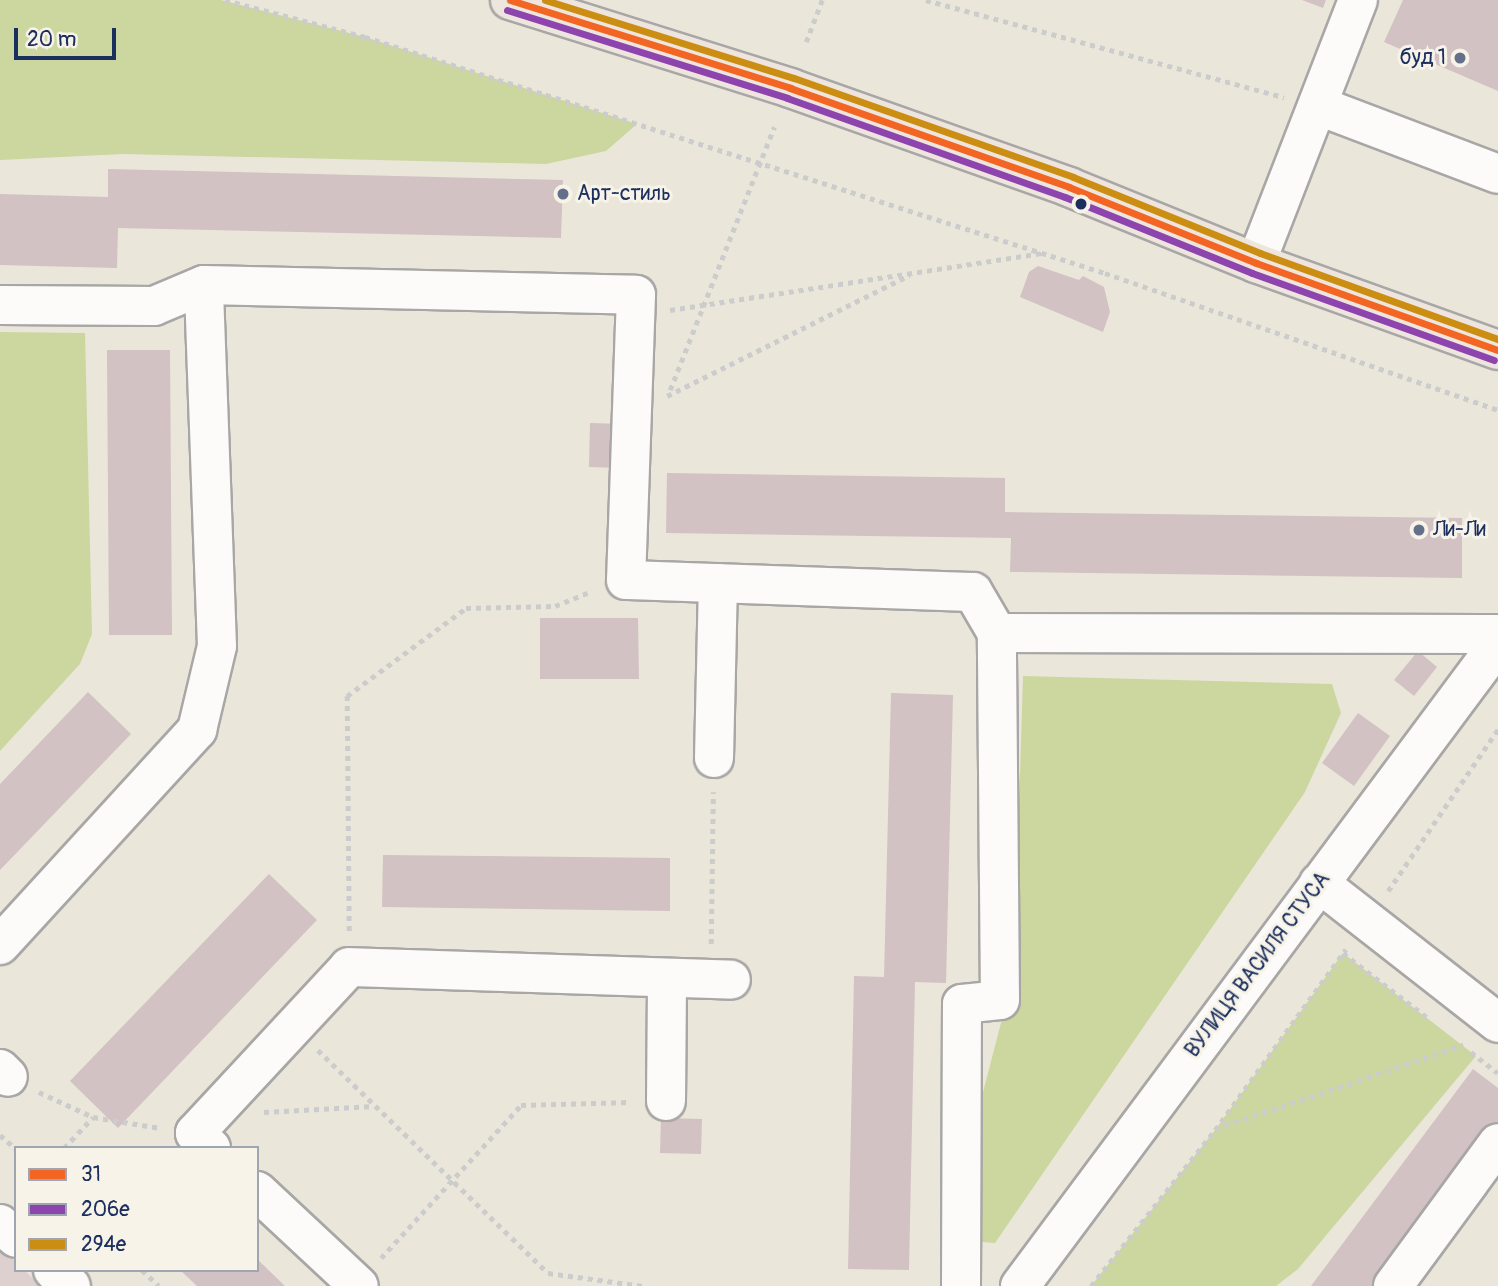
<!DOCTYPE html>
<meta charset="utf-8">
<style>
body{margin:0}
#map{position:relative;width:1498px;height:1286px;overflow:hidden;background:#ebe6da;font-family:Pangolin,sans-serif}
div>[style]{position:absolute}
.industrial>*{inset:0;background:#ddd0ce}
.green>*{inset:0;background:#ccd79f}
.building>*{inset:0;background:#d2c2c3}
.path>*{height:4.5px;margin-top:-2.25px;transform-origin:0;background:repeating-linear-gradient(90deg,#cccccd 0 5px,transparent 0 10px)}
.roads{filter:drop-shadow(2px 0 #a8a7a6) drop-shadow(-2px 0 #a8a7a6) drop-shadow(0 2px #a8a7a6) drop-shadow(0 -2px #a8a7a6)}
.minor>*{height:38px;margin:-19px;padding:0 19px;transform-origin:19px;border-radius:19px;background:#fcfbf9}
.major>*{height:38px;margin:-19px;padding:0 19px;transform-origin:19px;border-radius:19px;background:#eee6de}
.bus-1>*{height:7px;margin:-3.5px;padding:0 3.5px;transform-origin:3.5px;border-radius:3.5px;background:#f26522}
.bus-2>*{height:7px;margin:-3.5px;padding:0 3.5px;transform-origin:3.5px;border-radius:3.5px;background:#8e44ad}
.bus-3>*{height:7px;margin:-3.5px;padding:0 3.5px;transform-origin:3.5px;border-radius:3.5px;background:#cb8e13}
.dots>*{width:19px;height:19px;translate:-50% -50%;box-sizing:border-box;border:4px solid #f7f3e8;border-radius:50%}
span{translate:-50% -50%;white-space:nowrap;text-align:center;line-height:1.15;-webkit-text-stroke:6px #f7f3e8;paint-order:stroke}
.poi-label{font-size:21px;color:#1b2f5e}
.right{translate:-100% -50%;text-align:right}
.left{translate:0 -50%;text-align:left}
.street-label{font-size:21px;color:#1b2f5e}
.legend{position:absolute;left:14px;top:1146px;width:245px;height:126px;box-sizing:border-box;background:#f7f3e8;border:2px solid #9fa5b1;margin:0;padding:9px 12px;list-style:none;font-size:21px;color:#1b2f5e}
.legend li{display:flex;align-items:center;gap:14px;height:35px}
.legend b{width:35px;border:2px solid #9fa5b1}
.scale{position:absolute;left:14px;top:28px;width:102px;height:32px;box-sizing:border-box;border:4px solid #1b2f5e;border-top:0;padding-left:9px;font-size:21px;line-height:24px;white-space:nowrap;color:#1b2f5e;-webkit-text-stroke:5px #f7f3e8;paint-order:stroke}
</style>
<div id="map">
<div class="industrial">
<i style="clip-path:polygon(0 1247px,16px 1262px,16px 1270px,24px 1270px,41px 1286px,0 1286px)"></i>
</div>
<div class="green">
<i style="clip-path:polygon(0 0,221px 0,365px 37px,637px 124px,606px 151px,546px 164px,123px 154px,0 160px)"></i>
<i style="clip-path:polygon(0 332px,85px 333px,92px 634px,80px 664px,0 751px)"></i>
<i style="clip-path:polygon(1023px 676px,1332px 684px,1341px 713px,1305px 792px,995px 1243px,982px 1242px,975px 1199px,982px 1096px,1014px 973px)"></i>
<i style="clip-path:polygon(1343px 953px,1476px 1056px,1298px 1269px,1276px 1286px,1091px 1286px,1215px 1130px)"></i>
</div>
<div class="building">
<i style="clip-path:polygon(1302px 0,1326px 0,1323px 8px)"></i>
<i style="clip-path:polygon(1403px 0,1498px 0,1498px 91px,1384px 42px)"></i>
<i style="clip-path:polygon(108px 169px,563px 180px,561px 238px,118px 228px,117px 268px,0 265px,0 194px,108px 197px)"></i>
<i style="clip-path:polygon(1038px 266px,1079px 280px,1083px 276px,1104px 287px,1110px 312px,1103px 332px,1020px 297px,1029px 272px)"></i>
<i style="clip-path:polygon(107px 350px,170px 350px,172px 635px,109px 635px)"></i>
<i style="clip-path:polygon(590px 423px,621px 424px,620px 468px,589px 467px)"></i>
<i style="clip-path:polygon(667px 473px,1005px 478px,1005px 512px,1462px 518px,1462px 578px,1010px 572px,1011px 538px,666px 533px)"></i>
<i style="clip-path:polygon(540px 618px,638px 618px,639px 679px,540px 679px)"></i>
<i style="clip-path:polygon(1418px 651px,1437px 667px,1414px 696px,1394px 680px)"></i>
<i style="clip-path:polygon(88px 692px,131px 734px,0 870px,0 784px)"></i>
<i style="clip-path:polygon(891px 693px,953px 695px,946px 983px,915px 982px,909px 1270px,848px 1269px,854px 976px,884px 977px)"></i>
<i style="clip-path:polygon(1358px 713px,1390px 736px,1354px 786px,1322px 763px)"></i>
<i style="clip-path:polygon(383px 855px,670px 858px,670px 911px,382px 907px)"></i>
<i style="clip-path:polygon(269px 874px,317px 920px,118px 1128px,70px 1081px)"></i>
<i style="clip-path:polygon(1473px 1069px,1498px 1088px,1498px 1131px,1382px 1286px,1311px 1286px)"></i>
<i style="clip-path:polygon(661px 1118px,702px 1119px,701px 1154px,660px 1153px)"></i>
<i style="clip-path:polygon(257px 1259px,285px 1286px,197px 1286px,180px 1270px,257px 1270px)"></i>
</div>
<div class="path">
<i style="left:225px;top:0;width:145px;rotate:14.8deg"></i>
<i style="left:365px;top:37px;width:777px;rotate:17.69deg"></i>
<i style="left:1105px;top:273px;width:416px;rotate:19.2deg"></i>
<i style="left:926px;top:0;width:371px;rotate:15.2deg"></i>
<i style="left:806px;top:42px;width:45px;rotate:-69.1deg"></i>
<i style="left:670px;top:310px;width:376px;rotate:-8.7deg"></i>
<i style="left:670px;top:390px;width:283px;rotate:-68.4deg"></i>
<i style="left:667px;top:396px;width:271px;rotate:-26.5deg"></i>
<i style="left:1388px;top:891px;width:196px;rotate:-55.8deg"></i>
<i style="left:349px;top:931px;width:235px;rotate:-90.5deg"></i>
<i style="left:347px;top:696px;width:148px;rotate:-36.5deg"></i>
<i style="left:466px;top:608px;width:89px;rotate:-1.3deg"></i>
<i style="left:555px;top:606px;width:40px;rotate:-22deg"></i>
<i style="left:711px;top:944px;width:152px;rotate:-89.2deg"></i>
<i style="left:1343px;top:953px;width:107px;rotate:37.4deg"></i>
<i style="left:318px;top:1050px;width:320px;rotate:44.1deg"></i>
<i style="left:548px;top:1273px;width:96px;rotate:7.8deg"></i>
<i style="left:1471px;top:1052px;width:34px;rotate:38deg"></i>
<i style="left:39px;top:1092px;width:60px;rotate:24.8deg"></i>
<i style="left:93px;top:1117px;width:68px;rotate:9.3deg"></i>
<i style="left:264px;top:1112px;width:110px;rotate:-3.1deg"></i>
<i style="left:1215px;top:1129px;width:262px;rotate:-18.7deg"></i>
<i style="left:0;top:1135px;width:21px;rotate:41deg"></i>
<i style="left:64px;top:1148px;width:42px;rotate:-46.9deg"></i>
<i style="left:381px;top:1258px;width:207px;rotate:-47.5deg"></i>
<i style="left:521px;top:1105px;width:109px;rotate:-1.6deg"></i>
<i style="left:142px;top:1270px;width:23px;rotate:43deg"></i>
<i style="left:1091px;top:1286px;width:199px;rotate:-51.5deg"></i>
<i style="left:1215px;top:1130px;width:223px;rotate:-54.1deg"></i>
</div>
<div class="roads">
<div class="minor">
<i style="left:1319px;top:106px;width:191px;rotate:20.8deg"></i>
<i style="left:1256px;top:263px;width:282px;rotate:-68.8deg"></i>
<i style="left:0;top:305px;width:154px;rotate:0.4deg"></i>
<i style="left:154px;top:306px;width:54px;rotate:-22.8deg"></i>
<i style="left:204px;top:285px;width:432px;rotate:1.3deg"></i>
<i style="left:636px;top:295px;width:285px;rotate:92deg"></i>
<i style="left:626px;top:580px;width:347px;rotate:2deg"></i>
<i style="left:973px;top:592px;width:48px;rotate:59.7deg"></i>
<i style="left:714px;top:758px;width:175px;rotate:-88.7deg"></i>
<i style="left:1319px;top:883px;width:227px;rotate:38deg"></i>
<i style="left:0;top:945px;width:292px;rotate:-47.5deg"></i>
<i style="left:197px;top:730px;width:86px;rotate:-76.6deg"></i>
<i style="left:217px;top:646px;width:361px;rotate:-92.1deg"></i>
<i style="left:0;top:1069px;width:11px;rotate:45deg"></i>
<i style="left:666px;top:1101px;width:122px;rotate:-89.5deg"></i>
<i style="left:211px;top:1148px;width:22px;rotate:-137deg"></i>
<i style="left:195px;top:1133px;width:226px;rotate:-47.1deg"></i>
<i style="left:349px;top:967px;width:382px;rotate:1.9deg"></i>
<i style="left:257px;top:1191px;width:139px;rotate:43deg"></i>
<i style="left:0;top:1224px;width:21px;rotate:41deg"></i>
<i style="left:53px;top:1270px;width:24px;rotate:42deg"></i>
<i style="left:961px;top:1286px;width:282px;rotate:-89.8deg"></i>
<i style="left:962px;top:1004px;width:38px;rotate:-6deg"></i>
<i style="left:1000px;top:1000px;width:367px;rotate:-90.5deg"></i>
<i style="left:997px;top:633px;width:501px;rotate:0.11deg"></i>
<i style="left:1020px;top:1286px;width:800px;rotate:-53.33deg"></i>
<i style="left:1393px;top:1286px;width:177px;rotate:-53.7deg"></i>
</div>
<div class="major">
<i style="left:510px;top:0;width:294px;rotate:17.4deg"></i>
<i style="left:790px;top:88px;width:296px;rotate:19.5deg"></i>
<i style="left:1069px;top:187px;width:202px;rotate:22.1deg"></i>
<i style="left:1256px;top:263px;width:257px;rotate:19.8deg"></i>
</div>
</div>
<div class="bus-1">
<i style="left:510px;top:0;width:294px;rotate:17.4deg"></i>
<i style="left:790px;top:88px;width:296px;rotate:19.5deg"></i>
<i style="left:1069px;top:187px;width:202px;rotate:22.1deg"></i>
<i style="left:1256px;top:263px;width:257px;rotate:19.8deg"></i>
</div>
<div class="bus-2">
<i style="left:507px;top:10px;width:294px;rotate:17.4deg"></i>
<i style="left:787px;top:98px;width:295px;rotate:19.6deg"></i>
<i style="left:1065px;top:197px;width:202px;rotate:22.1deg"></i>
<i style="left:1252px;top:273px;width:257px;rotate:19.8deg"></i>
</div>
<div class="bus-3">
<i style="left:545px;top:0;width:261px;rotate:17.4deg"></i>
<i style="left:794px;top:78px;width:296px;rotate:19.5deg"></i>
<i style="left:1073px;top:177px;width:202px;rotate:22.1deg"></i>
<i style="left:1260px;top:253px;width:253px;rotate:19.9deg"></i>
</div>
<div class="dots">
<i style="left:1460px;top:58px;background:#646f89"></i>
<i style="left:563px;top:194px;background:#646f89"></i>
<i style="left:1081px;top:204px;background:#1b2f5e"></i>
<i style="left:1419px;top:530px;background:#646f89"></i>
</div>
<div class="poi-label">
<span class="right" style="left:1446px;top:58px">буд 1</span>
<span class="left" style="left:577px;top:194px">Арт-стиль</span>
<span class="left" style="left:1433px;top:530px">Ли-Ли</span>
</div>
<div class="street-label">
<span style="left:1258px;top:965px;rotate:-53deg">ВУЛИЦЯ ВАСИЛЯ СТУСА</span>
</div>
<ul class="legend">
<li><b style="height:9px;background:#f26522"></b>31</li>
<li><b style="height:9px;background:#8e44ad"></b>206е</li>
<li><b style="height:9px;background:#cb8e13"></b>294е</li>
</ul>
<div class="scale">20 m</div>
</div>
